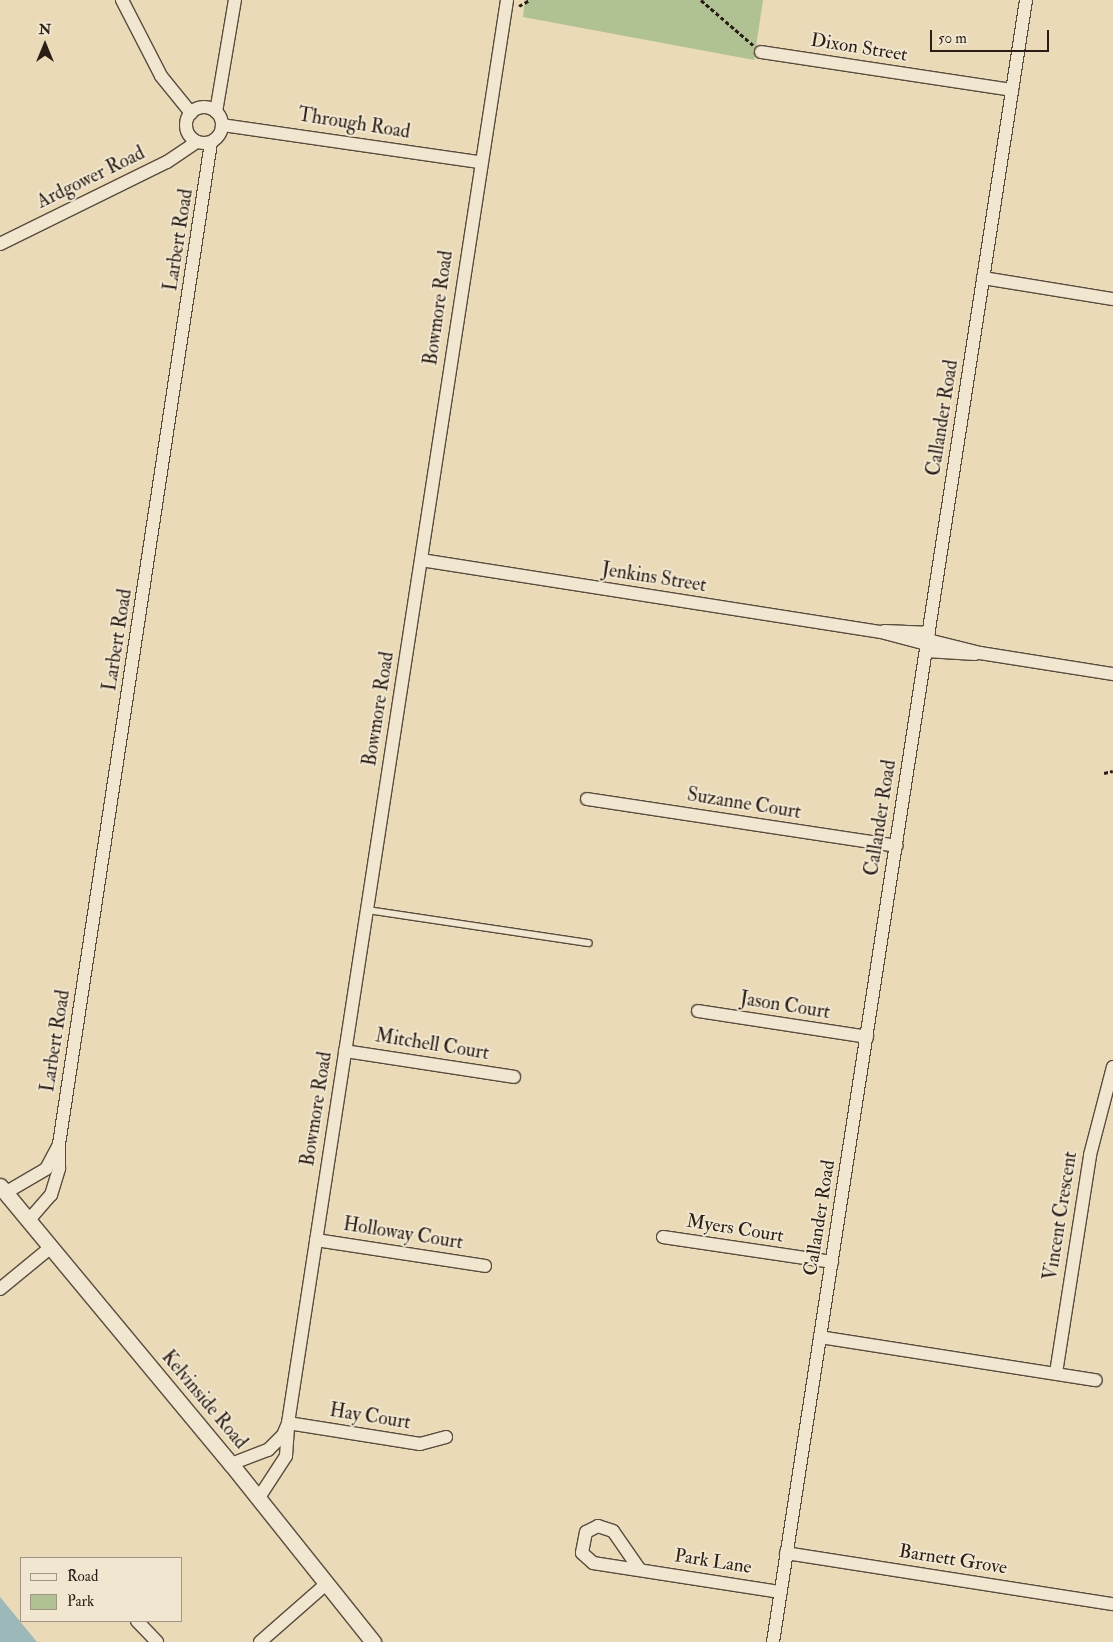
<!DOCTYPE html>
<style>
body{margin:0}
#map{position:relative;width:1113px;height:1642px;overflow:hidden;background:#eadab8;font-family:"IM FELL Double Pica",serif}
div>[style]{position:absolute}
.green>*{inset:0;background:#b0c194}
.water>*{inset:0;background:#9cb8b9}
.path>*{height:3px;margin-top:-1.5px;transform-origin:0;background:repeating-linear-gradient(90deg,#291d16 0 4px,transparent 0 6.5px)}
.roads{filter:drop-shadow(1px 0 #594c3e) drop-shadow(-1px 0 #594c3e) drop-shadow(0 1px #594c3e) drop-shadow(0 -1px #594c3e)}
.service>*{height:6px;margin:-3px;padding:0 3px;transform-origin:3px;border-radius:3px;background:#f1e7d1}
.minor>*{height:12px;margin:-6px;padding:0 6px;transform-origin:6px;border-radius:6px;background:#f1e7d1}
.minor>.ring{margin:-6px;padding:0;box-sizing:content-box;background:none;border:12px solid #f1e7d1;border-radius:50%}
.tertiary>*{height:15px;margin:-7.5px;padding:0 7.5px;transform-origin:7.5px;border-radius:7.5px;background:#f1e7d1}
span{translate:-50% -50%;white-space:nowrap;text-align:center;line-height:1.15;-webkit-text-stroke:4px #f1e7d1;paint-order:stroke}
.street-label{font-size:19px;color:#291d16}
.legend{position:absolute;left:20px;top:1557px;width:162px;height:65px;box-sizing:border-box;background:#f1e7d1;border:1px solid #a19686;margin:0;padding:6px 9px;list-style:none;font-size:15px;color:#291d16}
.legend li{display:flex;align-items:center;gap:10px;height:25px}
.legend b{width:25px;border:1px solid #a19686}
.north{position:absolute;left:20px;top:20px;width:50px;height:50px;-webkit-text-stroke:4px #f1e7d1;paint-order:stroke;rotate:0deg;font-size:14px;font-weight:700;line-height:20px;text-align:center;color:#291d16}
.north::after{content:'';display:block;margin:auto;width:18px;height:22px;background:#291d16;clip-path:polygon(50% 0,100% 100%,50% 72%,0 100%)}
.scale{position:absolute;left:930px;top:30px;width:119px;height:22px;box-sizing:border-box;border:2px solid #291d16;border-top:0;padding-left:6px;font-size:15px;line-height:18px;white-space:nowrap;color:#291d16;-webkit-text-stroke:4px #f1e7d1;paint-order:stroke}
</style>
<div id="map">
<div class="green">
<i style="clip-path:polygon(525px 0,763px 0,754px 60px,523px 17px)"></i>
</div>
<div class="water">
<i style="clip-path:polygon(0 1597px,37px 1642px,0 1642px)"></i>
</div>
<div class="path">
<i style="left:701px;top:0;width:69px;rotate:40.9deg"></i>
<i style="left:519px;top:6px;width:13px;rotate:-29deg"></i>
<i style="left:1104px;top:773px;width:9px;rotate:-13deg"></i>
</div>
<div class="roads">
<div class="service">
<i style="left:367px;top:910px;width:224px;rotate:8.5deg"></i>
</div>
<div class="minor">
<i style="left:122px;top:0;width:85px;rotate:62.8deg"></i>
<i style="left:161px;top:76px;width:48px;rotate:51deg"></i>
<i style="left:761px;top:52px;width:254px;rotate:8.6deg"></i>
<i class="ring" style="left:186px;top:107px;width:24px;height:24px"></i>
<i style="left:216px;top:112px;width:114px;rotate:-80.4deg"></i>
<i style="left:222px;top:125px;width:261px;rotate:8.2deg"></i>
<i style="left:0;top:244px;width:186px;rotate:-26.2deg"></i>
<i style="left:167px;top:162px;width:36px;rotate:-34deg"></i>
<i style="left:983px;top:278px;width:132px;rotate:9.2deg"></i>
<i style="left:421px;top:560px;width:466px;rotate:8.9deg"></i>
<i style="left:881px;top:632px;width:48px;rotate:14.6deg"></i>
<i style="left:884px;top:631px;width:45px;rotate:2.5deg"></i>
<i style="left:928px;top:640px;width:54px;rotate:14deg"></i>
<i style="left:980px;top:653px;width:135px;rotate:9deg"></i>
<i style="left:926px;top:651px;width:49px;rotate:3.5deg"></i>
<i style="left:587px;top:799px;width:313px;rotate:8.6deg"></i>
<i style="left:698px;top:1011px;width:171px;rotate:8.7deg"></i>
<i style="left:345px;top:1051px;width:171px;rotate:8.7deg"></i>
<i style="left:5px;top:1193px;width:48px;rotate:-30.3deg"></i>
<i style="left:46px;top:1169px;width:26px;rotate:-62deg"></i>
<i style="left:28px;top:1221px;width:35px;rotate:-49deg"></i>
<i style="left:51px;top:1195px;width:28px;rotate:-73deg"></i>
<i style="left:59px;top:1168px;width:24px;rotate:-90deg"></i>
<i style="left:59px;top:1144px;width:1013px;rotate:-81.37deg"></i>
<i style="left:663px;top:1237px;width:171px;rotate:8.4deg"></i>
<i style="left:316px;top:1240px;width:171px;rotate:8.7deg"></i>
<i style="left:0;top:1289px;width:65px;rotate:-39.4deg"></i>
<i style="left:820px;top:1337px;width:279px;rotate:8.9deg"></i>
<i style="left:1056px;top:1373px;width:221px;rotate:-81.1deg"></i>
<i style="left:1090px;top:1155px;width:91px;rotate:-75.4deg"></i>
<i style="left:288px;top:1423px;width:134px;rotate:9deg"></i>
<i style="left:420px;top:1444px;width:27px;rotate:-15deg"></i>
<i style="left:231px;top:1464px;width:40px;rotate:-21deg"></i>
<i style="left:268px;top:1450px;width:21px;rotate:-45deg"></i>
<i style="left:283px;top:1435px;width:13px;rotate:-67deg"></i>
<i style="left:288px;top:1423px;width:1440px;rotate:-81.25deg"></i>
<i style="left:258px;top:1499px;width:51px;rotate:-56.9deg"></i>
<i style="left:286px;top:1456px;width:30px;rotate:-86deg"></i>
<i style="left:786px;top:1553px;width:331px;rotate:8.9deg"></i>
<i style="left:640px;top:1570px;width:47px;rotate:-124.7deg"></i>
<i style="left:613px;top:1531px;width:16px;rotate:-162deg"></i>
<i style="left:598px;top:1526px;width:13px;rotate:153deg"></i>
<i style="left:586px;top:1532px;width:21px;rotate:101deg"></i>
<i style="left:582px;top:1553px;width:15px;rotate:42deg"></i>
<i style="left:593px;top:1563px;width:190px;rotate:8.8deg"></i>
<i style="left:137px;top:1621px;width:29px;rotate:46deg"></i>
<i style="left:260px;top:1642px;width:86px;rotate:-41.2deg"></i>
<i style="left:773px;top:1642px;width:1661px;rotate:-81.24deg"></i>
</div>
<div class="tertiary">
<i style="left:0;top:1186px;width:361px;rotate:50.3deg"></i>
<i style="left:231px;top:1464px;width:228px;rotate:51.4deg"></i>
</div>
</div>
<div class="street-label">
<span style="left:859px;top:48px;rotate:9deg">Dixon Street</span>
<span style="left:354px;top:124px;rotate:9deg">Through Road</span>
<span style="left:91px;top:178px;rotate:-26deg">Ardgower Road</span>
<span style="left:179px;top:240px;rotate:-81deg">Larbert Road</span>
<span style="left:439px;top:308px;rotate:-82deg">Bowmore Road</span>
<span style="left:943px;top:418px;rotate:-81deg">Callander Road</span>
<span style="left:654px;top:578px;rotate:9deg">Jenkins Street</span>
<span style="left:118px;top:640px;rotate:-81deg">Larbert Road</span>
<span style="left:379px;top:709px;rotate:-81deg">Bowmore Road</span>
<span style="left:744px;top:804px;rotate:9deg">Suzanne Court</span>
<span style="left:881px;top:818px;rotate:-81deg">Callander Road</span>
<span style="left:785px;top:1006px;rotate:9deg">Jason Court</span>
<span style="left:56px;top:1041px;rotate:-81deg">Larbert Road</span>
<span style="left:432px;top:1045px;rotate:9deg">Mitchell Court</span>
<span style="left:317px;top:1109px;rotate:-81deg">Bowmore Road</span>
<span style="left:1061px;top:1216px;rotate:-81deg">Vincent Crescent</span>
<span style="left:820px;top:1218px;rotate:-81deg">Callander Road</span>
<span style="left:735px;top:1229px;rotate:9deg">Myers Court</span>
<span style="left:403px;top:1234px;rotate:9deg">Holloway Court</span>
<span style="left:204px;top:1400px;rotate:50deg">Kelvinside Road</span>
<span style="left:370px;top:1417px;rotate:9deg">Hay Court</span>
<span style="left:953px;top:1560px;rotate:9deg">Barnett Grove</span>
<span style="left:713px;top:1562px;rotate:9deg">Park Lane</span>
</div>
<ul class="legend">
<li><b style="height:6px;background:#f1e7d1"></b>Road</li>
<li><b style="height:14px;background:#b0c194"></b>Park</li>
</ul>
<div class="north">N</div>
<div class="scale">50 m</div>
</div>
